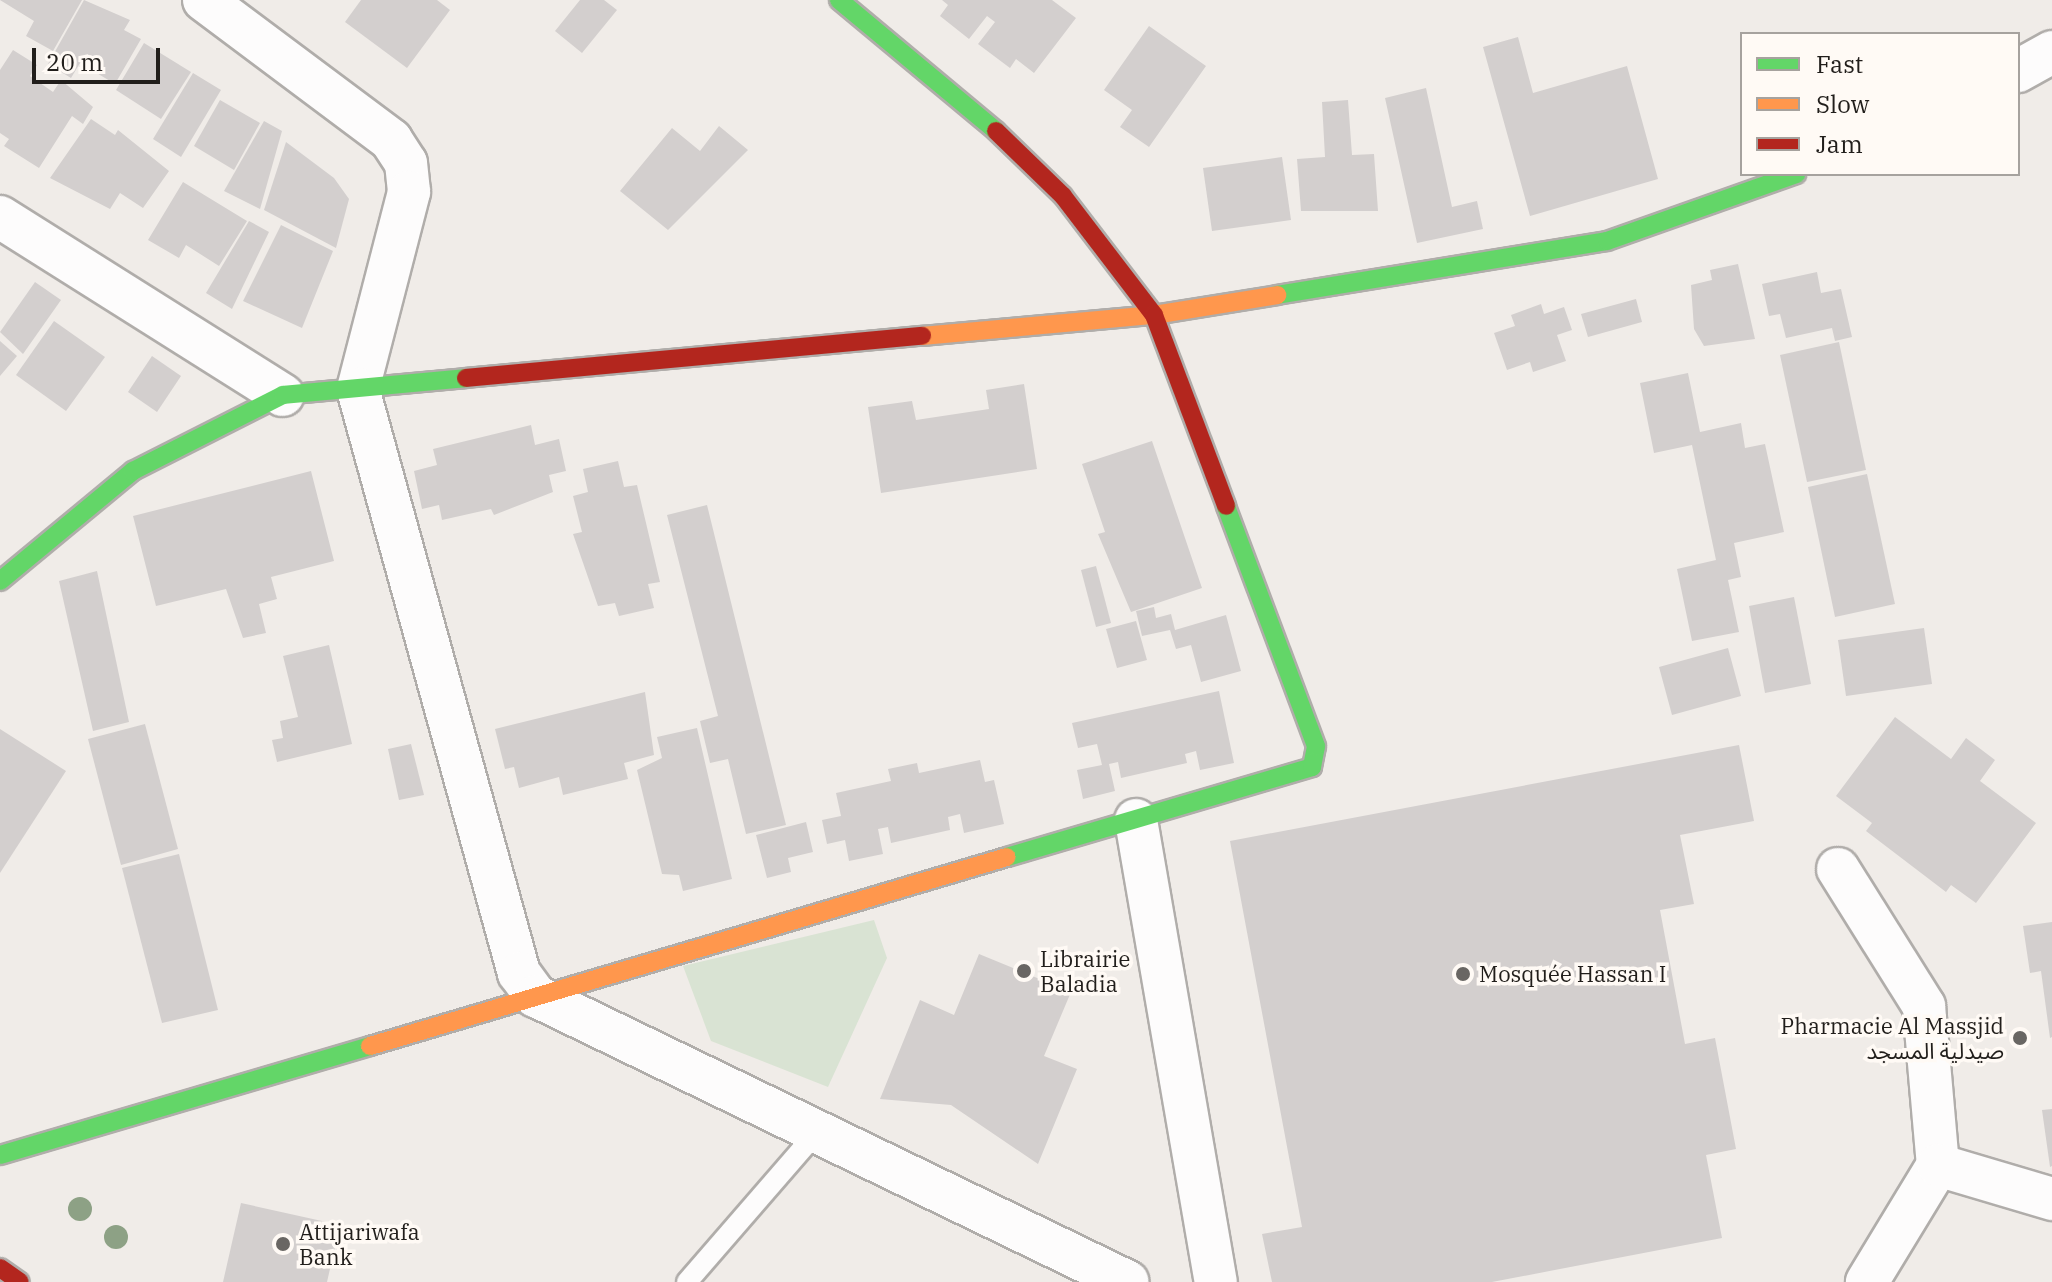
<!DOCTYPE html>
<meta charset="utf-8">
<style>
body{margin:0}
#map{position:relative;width:2052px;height:1282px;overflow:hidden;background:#f0ece8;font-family:"IBM Plex Serif","Noto Sans Arabic",serif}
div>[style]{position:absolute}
.green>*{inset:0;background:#d9e3d3}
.building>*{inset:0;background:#d3cfce}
.roads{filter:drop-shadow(2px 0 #b0adaa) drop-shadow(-2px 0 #b0adaa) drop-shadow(0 2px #b0adaa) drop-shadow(0 -2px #b0adaa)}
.lane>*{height:20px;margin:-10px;padding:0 10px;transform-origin:10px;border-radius:10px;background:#fdfcfc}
.street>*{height:42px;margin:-21px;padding:0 21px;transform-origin:21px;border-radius:21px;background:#fdfcfc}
.fast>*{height:18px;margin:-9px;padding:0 9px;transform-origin:9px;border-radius:9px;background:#63d668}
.slow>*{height:18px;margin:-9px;padding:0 9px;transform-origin:9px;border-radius:9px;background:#ff974d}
.jam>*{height:18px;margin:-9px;padding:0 9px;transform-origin:9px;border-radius:9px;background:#b3261e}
.trees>*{width:24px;height:24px;margin:-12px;border-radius:50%;background:#8da185}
.dots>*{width:22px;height:22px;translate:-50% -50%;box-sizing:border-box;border:4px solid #fffaf5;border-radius:50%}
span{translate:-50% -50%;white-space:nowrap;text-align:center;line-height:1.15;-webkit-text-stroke:7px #fffaf5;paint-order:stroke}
.poi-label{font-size:22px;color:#211e1b}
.left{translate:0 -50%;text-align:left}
.right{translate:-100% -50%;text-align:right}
.legend{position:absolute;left:1740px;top:32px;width:280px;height:144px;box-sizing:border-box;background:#fffaf5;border:2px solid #a6a29e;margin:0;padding:10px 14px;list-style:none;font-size:24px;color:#211e1b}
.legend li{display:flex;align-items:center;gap:16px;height:40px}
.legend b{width:40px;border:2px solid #a6a29e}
.scale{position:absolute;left:32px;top:48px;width:128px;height:36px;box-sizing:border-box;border:4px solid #211e1b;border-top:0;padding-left:10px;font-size:24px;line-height:28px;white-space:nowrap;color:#211e1b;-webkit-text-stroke:6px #fffaf5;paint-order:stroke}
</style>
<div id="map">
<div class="green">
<i style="clip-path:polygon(874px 920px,887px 958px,828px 1087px,711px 1041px,683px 966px)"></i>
</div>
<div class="building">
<i style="clip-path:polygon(0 0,82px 0,53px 51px,26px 36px,34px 21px)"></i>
<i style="clip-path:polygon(84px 0,130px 20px,124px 30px,141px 39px,115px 84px,80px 63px,71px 78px,48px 64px)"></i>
<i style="clip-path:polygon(361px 0,437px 0,450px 10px,407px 68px,345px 22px)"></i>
<i style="clip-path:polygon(580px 0,604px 0,617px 10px,582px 53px,555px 31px)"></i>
<i style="clip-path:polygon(942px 0,1052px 0,1076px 18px,1034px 73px,1016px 59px,1010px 68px,978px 44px,995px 22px,987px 16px,969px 39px,940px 16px,948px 5px)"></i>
<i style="clip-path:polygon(1149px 26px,1206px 66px,1149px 147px,1120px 127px,1132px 110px,1104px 90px)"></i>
<i style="clip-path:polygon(1518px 37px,1533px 93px,1627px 66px,1658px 179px,1530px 216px,1483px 47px)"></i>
<i style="clip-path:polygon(144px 43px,191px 72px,161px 119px,116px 90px)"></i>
<i style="clip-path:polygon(13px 50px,37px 65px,30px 76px,53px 92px,61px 80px,93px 107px,83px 124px,72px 116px,39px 168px,4px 146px,9px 139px,0 133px,0 70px)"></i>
<i style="clip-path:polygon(193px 73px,221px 90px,181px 157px,153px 139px)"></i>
<i style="clip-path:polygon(1426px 88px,1452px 207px,1477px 201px,1483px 229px,1417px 243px,1385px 98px)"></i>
<i style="clip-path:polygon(220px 100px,260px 123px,234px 170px,194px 146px)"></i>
<i style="clip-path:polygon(1348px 100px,1352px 155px,1374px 154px,1378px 211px,1301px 211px,1297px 159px,1325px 157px,1322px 102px)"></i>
<i style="clip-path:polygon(91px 119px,115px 135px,118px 130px,169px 171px,143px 208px,120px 193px,110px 209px,50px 178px)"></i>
<i style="clip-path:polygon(264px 121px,282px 131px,260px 209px,224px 191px)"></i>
<i style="clip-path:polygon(719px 126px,748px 150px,668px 230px,620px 191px,672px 128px,700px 151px)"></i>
<i style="clip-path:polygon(286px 142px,334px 178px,349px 199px,336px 248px,264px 210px)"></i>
<i style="clip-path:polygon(1282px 157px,1291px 220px,1212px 231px,1203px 168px)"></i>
<i style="clip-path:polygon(183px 182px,247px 221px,219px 266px,186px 245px,179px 258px,148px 240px)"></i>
<i style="clip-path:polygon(249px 221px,269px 232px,232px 309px,206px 293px)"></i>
<i style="clip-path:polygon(281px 225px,333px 251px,302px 328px,243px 301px)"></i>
<i style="clip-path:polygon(1738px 264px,1755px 339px,1704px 346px,1694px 329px,1691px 285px,1712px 280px,1710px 270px)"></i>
<i style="clip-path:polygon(1817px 272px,1821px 293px,1841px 289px,1852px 337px,1835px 341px,1832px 328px,1786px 338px,1780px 314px,1769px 316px,1762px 284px)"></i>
<i style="clip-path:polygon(35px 282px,61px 300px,23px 354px,0 332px)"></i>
<i style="clip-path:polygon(1636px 299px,1642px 322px,1588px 337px,1581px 314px)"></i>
<i style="clip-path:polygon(1541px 304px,1544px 314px,1564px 307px,1572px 330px,1557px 335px,1566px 361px,1533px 372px,1530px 362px,1507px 370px,1494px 333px,1515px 326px,1511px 315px)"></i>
<i style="clip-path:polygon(54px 321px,105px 357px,66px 411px,16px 375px)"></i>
<i style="clip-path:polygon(0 341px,17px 356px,0 376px)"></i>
<i style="clip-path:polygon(1839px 342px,1866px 470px,1807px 482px,1780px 355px)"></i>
<i style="clip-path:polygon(152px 356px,181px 376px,157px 412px,128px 392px)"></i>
<i style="clip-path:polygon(1688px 373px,1700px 432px,1741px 423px,1745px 448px,1765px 444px,1784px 532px,1734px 543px,1741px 577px,1728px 580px,1739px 632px,1692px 641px,1677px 569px,1716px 560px,1692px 445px,1654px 453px,1640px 383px)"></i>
<i style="clip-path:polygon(1024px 384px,1037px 469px,881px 493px,868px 407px,912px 401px,916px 420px,989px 409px,986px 390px)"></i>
<i style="clip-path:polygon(531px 425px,535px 445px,559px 439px,566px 471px,549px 475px,553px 492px,494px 515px,491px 509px,442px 520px,439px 505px,422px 509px,414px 471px,437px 465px,433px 449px)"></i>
<i style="clip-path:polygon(1152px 441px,1202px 588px,1131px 612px,1098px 534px,1105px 532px,1082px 464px)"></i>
<i style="clip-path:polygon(618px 461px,624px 487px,637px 485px,660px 582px,648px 584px,654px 608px,619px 616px,615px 603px,598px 606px,573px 534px,582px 532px,573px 496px,588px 492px,583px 469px)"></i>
<i style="clip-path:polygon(311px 471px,334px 561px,271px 577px,277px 599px,259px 604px,266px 633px,243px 638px,226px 589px,156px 606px,133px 516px)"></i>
<i style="clip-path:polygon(1867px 474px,1895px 604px,1835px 617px,1808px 487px)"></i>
<i style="clip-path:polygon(707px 505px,786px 825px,746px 834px,728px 759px,710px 763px,700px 721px,718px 716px,667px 515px)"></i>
<i style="clip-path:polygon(1096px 566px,1111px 623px,1096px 627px,1081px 570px)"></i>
<i style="clip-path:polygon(97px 571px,129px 722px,93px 731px,59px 581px)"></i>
<i style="clip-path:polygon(1794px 597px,1811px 684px,1765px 693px,1749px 606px)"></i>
<i style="clip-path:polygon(1154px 607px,1156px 618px,1171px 614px,1175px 630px,1226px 615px,1241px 671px,1201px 682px,1191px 645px,1176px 649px,1170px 630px,1142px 636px,1136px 611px)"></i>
<i style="clip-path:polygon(1136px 621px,1147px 660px,1117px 668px,1106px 629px)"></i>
<i style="clip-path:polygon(1924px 628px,1932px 684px,1846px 696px,1838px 640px)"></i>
<i style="clip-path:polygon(329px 645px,352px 744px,277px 762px,272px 740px,283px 738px,280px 721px,298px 717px,283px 656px)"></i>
<i style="clip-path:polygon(1728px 648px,1741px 696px,1672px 715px,1659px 667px)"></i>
<i style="clip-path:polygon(1219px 691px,1234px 763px,1200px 770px,1196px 751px,1185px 754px,1187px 763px,1121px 778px,1118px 762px,1109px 764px,1115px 791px,1083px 799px,1077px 770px,1102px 765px,1097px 744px,1078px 748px,1072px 723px)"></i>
<i style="clip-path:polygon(645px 692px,654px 755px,624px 763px,628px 779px,563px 795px,559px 777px,519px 788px,514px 767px,505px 769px,495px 729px)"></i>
<i style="clip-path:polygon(1895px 717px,1951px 759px,1966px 738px,1995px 760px,1980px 781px,2036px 823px,1976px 903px,1951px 885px,1946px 892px,1866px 831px,1872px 823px,1836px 796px)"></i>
<i style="clip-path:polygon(145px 724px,178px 849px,121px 865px,88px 739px)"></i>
<i style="clip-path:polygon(697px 728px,732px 879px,683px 891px,679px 875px,662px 874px,637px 770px,662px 758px,657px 737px)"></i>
<i style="clip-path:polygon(0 729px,66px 771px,0 873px)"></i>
<i style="clip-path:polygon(411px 744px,424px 795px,399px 800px,388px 749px)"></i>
<i style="clip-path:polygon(1739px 745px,1754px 821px,1680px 835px,1694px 904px,1660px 910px,1685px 1044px,1715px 1038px,1736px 1149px,1706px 1155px,1722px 1238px,1492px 1282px,1272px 1282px,1262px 1234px,1302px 1227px,1230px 841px)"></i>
<i style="clip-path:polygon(980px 760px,985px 782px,994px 780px,1004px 824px,964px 833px,960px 814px,948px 817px,950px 830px,891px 843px,888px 827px,878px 829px,883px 854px,849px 861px,845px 840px,827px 844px,822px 820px,841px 816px,836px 793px,891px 781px,888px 769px,917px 763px,919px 773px)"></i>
<i style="clip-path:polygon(806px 822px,813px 852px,788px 858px,791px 872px,767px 878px,756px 835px)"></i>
<i style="clip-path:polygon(179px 854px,218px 1010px,162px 1023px,122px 868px)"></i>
<i style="clip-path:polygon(2052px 922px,2052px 1037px,2050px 1038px,2041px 971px,2030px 973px,2023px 926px)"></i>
<i style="clip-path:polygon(979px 954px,1071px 992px,1044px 1056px,1077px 1069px,1038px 1164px,951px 1105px,880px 1099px,920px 1000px,954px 1015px)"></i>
<i style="clip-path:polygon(2052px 1109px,2052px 1166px,2050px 1167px,2042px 1110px)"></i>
<i style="clip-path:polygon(241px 1203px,340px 1225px,327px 1282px,223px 1282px)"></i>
</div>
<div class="roads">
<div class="lane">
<i style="left:687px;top:1282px;width:198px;rotate:-49.1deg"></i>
</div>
<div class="street">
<i style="left:204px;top:0;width:234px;rotate:36.8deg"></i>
<i style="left:391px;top:140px;width:27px;rotate:57deg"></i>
<i style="left:406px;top:163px;width:29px;rotate:84deg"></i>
<i style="left:409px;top:192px;width:203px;rotate:104.5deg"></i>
<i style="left:358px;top:389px;width:606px;rotate:74.59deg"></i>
<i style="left:519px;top:973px;width:29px;rotate:54deg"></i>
<i style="left:536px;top:996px;width:657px;rotate:25.79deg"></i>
<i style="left:2018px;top:71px;width:39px;rotate:-29deg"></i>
<i style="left:0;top:217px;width:334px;rotate:32.2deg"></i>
<i style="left:1136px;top:820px;width:469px;rotate:80.2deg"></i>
<i style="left:1838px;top:869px;width:162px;rotate:57.9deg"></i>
<i style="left:1924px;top:1006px;width:160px;rotate:85deg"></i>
<i style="left:1938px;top:1165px;width:137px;rotate:121.3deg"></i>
<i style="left:1938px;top:1165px;width:119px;rotate:16.6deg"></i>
</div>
<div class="fast">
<i style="left:839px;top:0;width:204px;rotate:39.8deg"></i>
<i style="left:1277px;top:295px;width:334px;rotate:-9.3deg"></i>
<i style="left:1607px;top:241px;width:201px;rotate:-19.5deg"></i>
<i style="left:0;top:581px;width:173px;rotate:-39.6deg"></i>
<i style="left:133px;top:471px;width:168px;rotate:-26.9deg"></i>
<i style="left:283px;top:395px;width:184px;rotate:-5.3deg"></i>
<i style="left:1007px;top:857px;width:318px;rotate:-16.4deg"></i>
<i style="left:1312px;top:767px;width:21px;rotate:-79deg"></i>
<i style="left:1316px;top:746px;width:256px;rotate:-110.6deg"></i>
<i style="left:0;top:1155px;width:386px;rotate:-16.4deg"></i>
</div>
<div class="slow">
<i style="left:922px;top:336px;width:233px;rotate:-5.2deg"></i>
<i style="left:1154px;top:315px;width:125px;rotate:-9.2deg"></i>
<i style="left:370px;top:1046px;width:664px;rotate:-16.53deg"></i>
</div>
<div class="jam">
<i style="left:996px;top:131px;width:93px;rotate:44.1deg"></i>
<i style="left:1063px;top:196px;width:150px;rotate:52.6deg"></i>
<i style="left:1154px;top:315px;width:204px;rotate:69.3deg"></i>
<i style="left:466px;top:378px;width:458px;rotate:-5.3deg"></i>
<i style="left:0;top:1268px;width:24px;rotate:35deg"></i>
</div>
</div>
<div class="trees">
<i style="left:80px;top:1209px"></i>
<i style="left:116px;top:1237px"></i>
</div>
<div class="dots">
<i style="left:1024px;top:971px;background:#696663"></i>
<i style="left:1463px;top:974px;background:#696663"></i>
<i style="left:2020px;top:1038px;background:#696663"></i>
<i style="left:283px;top:1244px;background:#696663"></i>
</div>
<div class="poi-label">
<span class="left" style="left:1040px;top:971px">Librairie<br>Baladia</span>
<span class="left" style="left:1479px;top:974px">Mosquée Hassan I</span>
<span class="right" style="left:2004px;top:1038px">Pharmacie Al Massjid<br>صيدلية المسجد</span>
<span class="left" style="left:299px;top:1244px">Attijariwafa<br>Bank</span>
</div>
<ul class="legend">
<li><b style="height:10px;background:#63d668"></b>Fast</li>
<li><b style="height:10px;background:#ff974d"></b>Slow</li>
<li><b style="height:10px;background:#b3261e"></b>Jam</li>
</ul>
<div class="scale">20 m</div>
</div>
